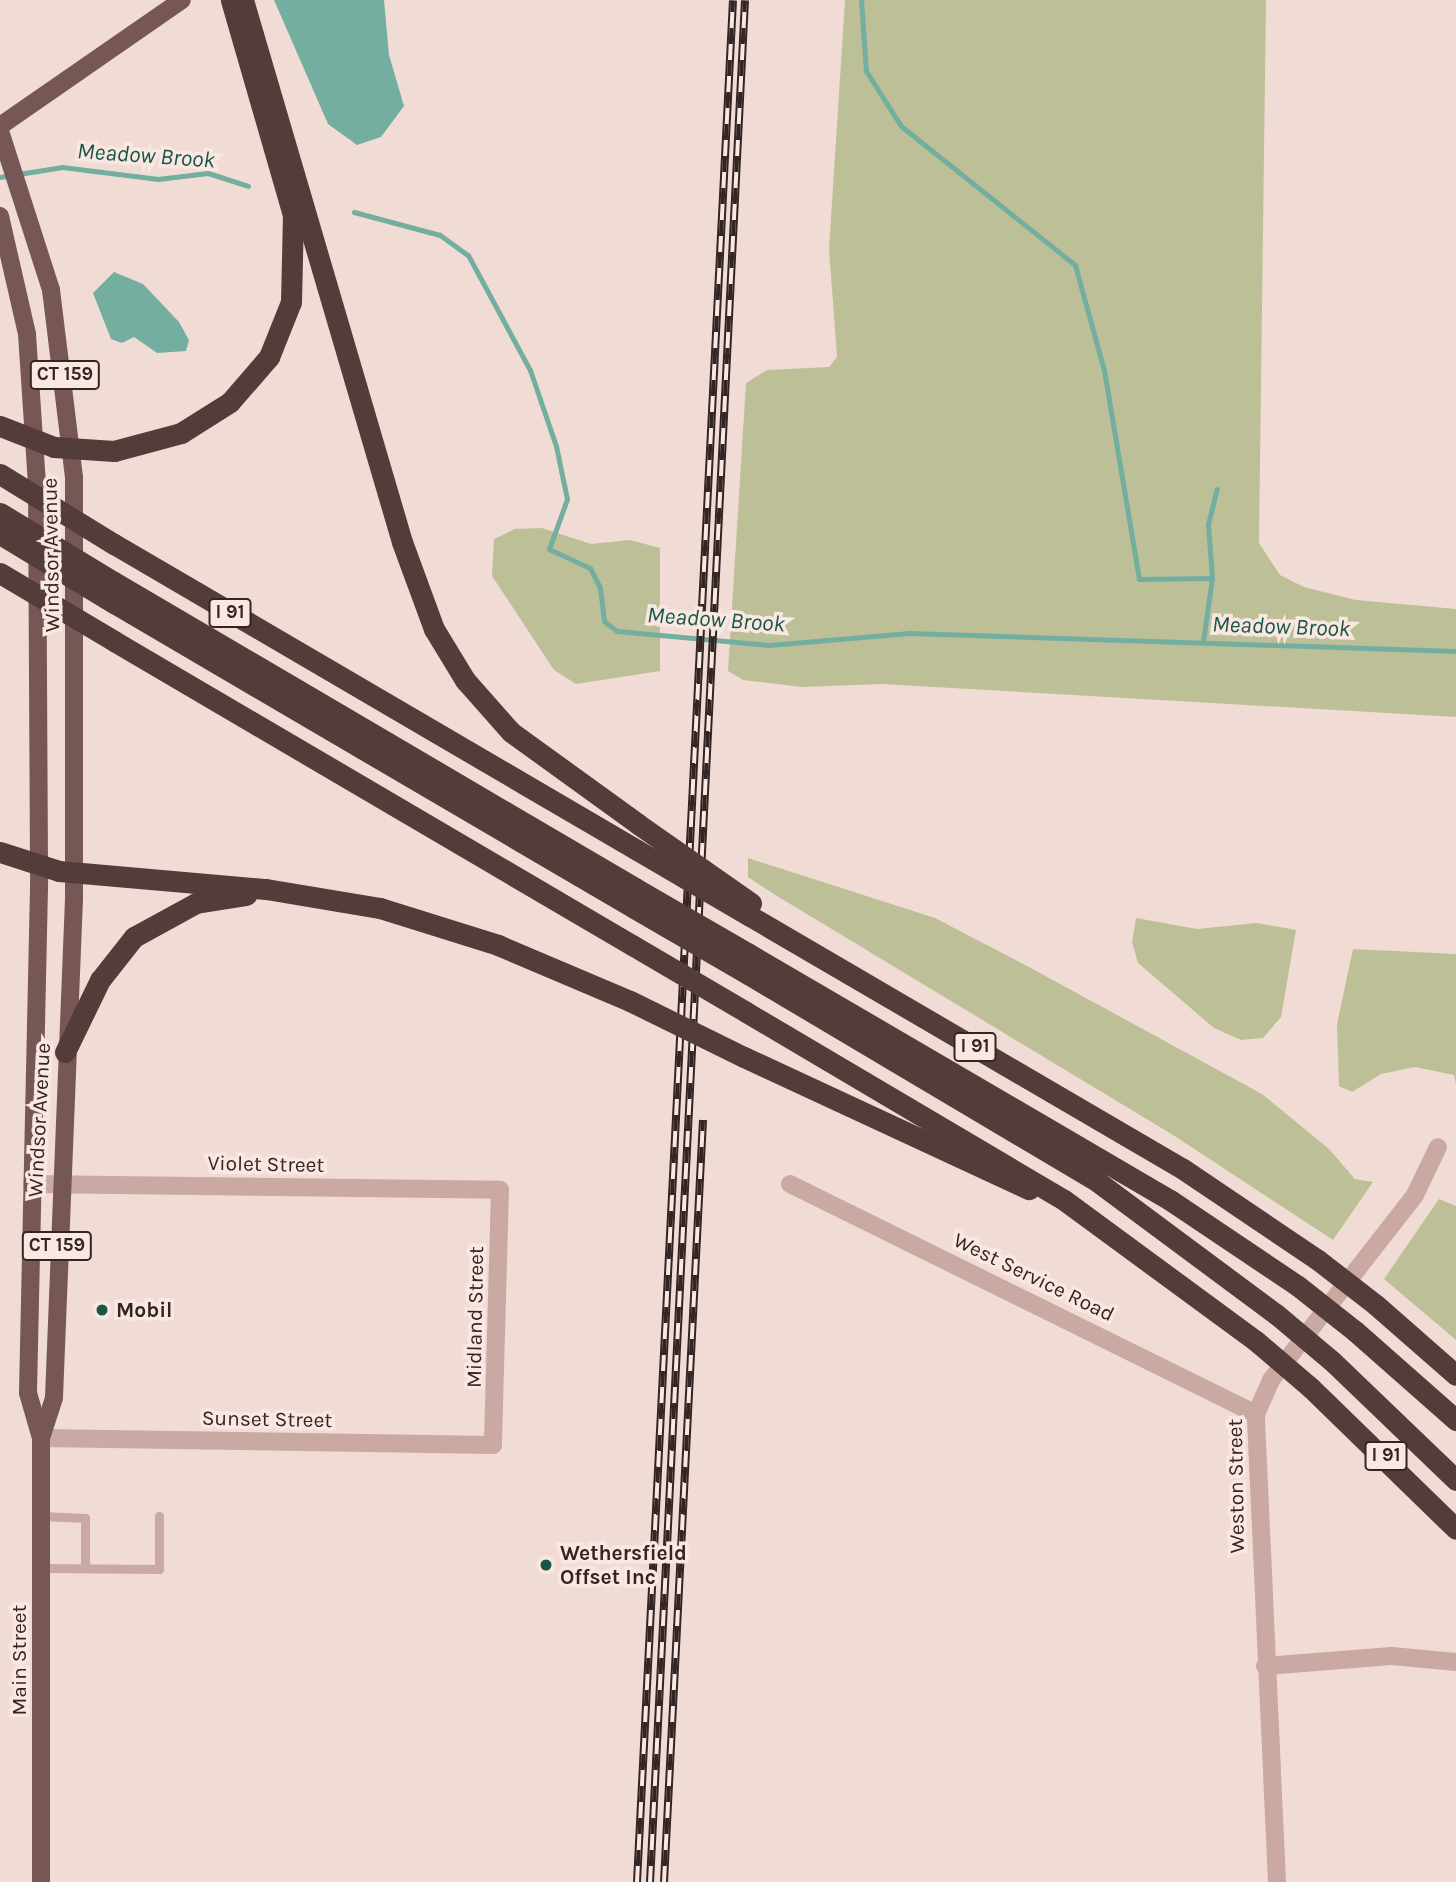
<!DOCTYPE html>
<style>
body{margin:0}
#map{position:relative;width:1456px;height:1882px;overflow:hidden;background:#f1dcd5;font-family:Karla,sans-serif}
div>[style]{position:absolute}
.green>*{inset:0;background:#bdc096}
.water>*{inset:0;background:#74aea1}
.stream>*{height:5px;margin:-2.5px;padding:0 2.5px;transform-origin:2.5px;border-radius:2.5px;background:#74aea1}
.service>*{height:9px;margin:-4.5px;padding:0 4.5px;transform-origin:4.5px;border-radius:4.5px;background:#c9a9a2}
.minor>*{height:18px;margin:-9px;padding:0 9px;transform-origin:9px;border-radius:9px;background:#c9a9a2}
.primary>*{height:18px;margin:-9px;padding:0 9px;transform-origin:9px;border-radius:9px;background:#765755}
.motorway>*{height:21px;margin:-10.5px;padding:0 10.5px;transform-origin:10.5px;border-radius:10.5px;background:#543c3b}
.rail>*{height:8px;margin-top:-4px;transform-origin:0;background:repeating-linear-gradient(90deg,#f9e8e1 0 16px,#332524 0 32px);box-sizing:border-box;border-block:2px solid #332524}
.motorway-bridge>*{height:21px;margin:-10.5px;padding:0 10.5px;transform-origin:10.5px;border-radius:10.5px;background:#543c3b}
.dots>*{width:19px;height:19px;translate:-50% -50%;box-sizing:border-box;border:4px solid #f9e8e1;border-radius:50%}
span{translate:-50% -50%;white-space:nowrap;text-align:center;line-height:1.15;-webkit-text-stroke:7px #f9e8e1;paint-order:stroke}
.shield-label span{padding:2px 5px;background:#f9e8e1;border:2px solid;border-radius:5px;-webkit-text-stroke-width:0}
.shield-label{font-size:19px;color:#332524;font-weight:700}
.street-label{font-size:21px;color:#332524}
.poi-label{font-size:21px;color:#332524;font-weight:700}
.left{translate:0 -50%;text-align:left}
.water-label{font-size:23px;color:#1a5549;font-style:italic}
</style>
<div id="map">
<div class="green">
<i style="clip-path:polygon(845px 0,1266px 0,1259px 543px,1280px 575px,1304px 587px,1356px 600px,1456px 609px,1456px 717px,882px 684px,802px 687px,743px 680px,728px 671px,746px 383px,767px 370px,829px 367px,837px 357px,829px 249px)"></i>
<i style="clip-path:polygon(542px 528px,591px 544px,630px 540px,660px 548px,660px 671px,576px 684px,554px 670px,492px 576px,494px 539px,515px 529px)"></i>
<i style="clip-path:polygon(748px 858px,935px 918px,1029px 967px,1262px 1094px,1329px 1149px,1355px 1179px,1373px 1182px,1333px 1240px,1173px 1135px,772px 893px,748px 877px)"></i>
<i style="clip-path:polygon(1136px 918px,1197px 929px,1257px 923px,1296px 930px,1281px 1017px,1263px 1038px,1241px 1040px,1214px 1028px,1138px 963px,1132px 942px)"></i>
<i style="clip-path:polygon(1353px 949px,1456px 954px,1456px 1084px,1454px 1075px,1415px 1067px,1381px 1074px,1352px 1092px,1339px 1086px,1337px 1024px)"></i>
<i style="clip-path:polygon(1439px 1199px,1456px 1206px,1456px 1340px,1384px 1279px)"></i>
</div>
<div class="water">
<i style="clip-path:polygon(274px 0,384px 0,389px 55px,404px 106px,381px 137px,357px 145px,328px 124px)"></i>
<i style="clip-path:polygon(114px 272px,143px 284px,179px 322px,189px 340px,186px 351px,157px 353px,134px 337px,122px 343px,111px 339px,93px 293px)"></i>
</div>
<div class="stream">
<i style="left:861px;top:0;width:71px;rotate:86deg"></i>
<i style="left:866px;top:71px;width:65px;rotate:57.5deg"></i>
<i style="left:901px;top:126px;width:223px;rotate:38.6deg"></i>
<i style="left:1075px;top:265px;width:109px;rotate:74.6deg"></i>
<i style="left:1104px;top:370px;width:212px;rotate:80.5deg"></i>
<i style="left:1139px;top:579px;width:73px;rotate:-0.8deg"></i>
<i style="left:1212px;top:578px;width:64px;rotate:98.1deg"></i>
<i style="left:0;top:177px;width:63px;rotate:-9.2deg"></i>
<i style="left:62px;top:167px;width:97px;rotate:7.1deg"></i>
<i style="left:158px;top:179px;width:50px;rotate:-6.8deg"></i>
<i style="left:208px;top:173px;width:42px;rotate:18deg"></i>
<i style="left:354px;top:212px;width:89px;rotate:15deg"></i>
<i style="left:440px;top:235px;width:34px;rotate:36deg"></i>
<i style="left:468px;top:255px;width:131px;rotate:61.7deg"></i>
<i style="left:530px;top:370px;width:80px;rotate:71.1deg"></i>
<i style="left:556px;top:446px;width:54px;rotate:78.3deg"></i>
<i style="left:567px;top:499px;width:53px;rotate:109.8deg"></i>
<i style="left:549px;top:549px;width:45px;rotate:24.9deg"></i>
<i style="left:590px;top:568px;width:22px;rotate:63deg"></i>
<i style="left:600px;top:588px;width:33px;rotate:83deg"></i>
<i style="left:604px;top:621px;width:16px;rotate:38deg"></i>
<i style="left:617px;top:631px;width:153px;rotate:5.3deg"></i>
<i style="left:769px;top:645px;width:141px;rotate:-4.9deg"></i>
<i style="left:909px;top:633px;width:547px;rotate:1.88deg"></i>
<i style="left:1212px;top:578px;width:54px;rotate:-94.2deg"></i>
<i style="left:1208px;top:524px;width:36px;rotate:-76deg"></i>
</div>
<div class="service">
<i style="left:42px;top:1516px;width:43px;rotate:2.7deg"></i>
<i style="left:85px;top:1518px;width:49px;rotate:90deg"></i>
<i style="left:42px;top:1568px;width:117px;rotate:0.5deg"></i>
<i style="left:159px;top:1569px;width:53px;rotate:-90deg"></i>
</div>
<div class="minor">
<i style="left:32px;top:1184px;width:468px;rotate:0.7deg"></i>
<i style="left:500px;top:1190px;width:255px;rotate:91.6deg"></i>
<i style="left:493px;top:1445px;width:452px;rotate:-179.1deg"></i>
<i style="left:790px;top:1184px;width:520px;rotate:26.27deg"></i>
<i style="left:1265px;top:1666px;width:127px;rotate:-4.5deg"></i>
<i style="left:1392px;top:1656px;width:64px;rotate:5.4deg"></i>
<i style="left:1277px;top:1882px;width:468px;rotate:-92.6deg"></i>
<i style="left:1256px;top:1414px;width:37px;rotate:-66deg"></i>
<i style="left:1271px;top:1380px;width:234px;rotate:-52.1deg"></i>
<i style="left:1415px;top:1195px;width:53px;rotate:-64.4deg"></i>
</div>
<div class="primary">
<i style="left:0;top:126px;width:221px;rotate:-34.7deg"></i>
<i style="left:0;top:131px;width:167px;rotate:72.2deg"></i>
<i style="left:51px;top:290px;width:189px;rotate:83deg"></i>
<i style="left:74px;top:478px;width:421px;rotate:90deg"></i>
<i style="left:74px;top:899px;width:499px;rotate:92.3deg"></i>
<i style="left:54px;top:1398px;width:42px;rotate:108deg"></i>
<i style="left:0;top:216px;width:121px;rotate:77.1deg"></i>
<i style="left:27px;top:334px;width:150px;rotate:86.2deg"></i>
<i style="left:37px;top:484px;width:404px;rotate:89.7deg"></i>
<i style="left:39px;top:888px;width:505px;rotate:91.25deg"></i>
<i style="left:28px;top:1393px;width:47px;rotate:73.9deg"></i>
<i style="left:41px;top:1438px;width:444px;rotate:90deg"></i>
</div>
<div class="motorway">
<i style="left:243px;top:0;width:565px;rotate:73.65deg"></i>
<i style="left:402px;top:542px;width:93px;rotate:69.8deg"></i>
<i style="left:434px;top:629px;width:60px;rotate:58.7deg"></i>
<i style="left:465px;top:680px;width:69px;rotate:48.5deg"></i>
<i style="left:511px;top:732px;width:157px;rotate:35.9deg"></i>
<i style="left:114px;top:451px;width:69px;rotate:-15deg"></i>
<i style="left:181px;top:433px;width:58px;rotate:-32.3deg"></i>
<i style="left:230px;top:402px;width:60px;rotate:-49.1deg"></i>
<i style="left:269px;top:357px;width:59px;rotate:-68.2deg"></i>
<i style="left:291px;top:302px;width:87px;rotate:-88.7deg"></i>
<i style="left:293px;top:215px;width:224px;rotate:-106.1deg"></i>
<i style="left:114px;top:544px;width:606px;rotate:30.33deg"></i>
<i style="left:114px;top:582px;width:604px;rotate:30.43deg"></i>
<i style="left:114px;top:603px;width:603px;rotate:30.39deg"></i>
<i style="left:114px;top:641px;width:601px;rotate:30.41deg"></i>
<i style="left:0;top:852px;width:62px;rotate:17.9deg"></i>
<i style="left:59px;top:871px;width:208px;rotate:5deg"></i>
<i style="left:266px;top:889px;width:116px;rotate:9.5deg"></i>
<i style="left:380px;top:908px;width:124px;rotate:17.4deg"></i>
<i style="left:498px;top:945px;width:143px;rotate:23deg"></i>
<i style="left:750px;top:916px;width:501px;rotate:30.3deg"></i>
<i style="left:1183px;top:1169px;width:163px;rotate:34deg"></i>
<i style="left:749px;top:954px;width:488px;rotate:30.3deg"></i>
<i style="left:1170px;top:1200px;width:154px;rotate:33.9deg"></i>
<i style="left:748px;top:974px;width:407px;rotate:30.7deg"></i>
<i style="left:1098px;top:1182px;width:222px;rotate:36.6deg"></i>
<i style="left:746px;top:1012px;width:369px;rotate:30.6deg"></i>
<i style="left:1064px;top:1200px;width:238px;rotate:36.3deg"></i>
<i style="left:65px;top:1052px;width:80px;rotate:-64.1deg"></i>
<i style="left:100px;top:980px;width:55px;rotate:-51.7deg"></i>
<i style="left:134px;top:937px;width:71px;rotate:-28.7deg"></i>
<i style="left:196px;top:903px;width:51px;rotate:-9.1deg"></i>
<i style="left:744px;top:1057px;width:314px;rotate:24.9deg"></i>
<i style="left:1376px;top:1305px;width:106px;rotate:41.2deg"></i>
<i style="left:1355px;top:1331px;width:135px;rotate:41.4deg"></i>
<i style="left:1332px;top:1361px;width:172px;rotate:43.8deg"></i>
<i style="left:1311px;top:1388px;width:202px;rotate:44.2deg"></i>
</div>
<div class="rail">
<i style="left:637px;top:1882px;width:1884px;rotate:-87.08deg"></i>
<i style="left:650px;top:1882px;width:1884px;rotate:-87.11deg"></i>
<i style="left:664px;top:1882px;width:763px;rotate:-87.07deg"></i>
</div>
<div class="motorway-bridge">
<i style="left:0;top:426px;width:58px;rotate:21.3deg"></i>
<i style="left:54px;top:447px;width:60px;rotate:3.8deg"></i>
<i style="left:0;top:474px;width:134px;rotate:31.6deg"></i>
<i style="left:0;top:513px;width:133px;rotate:31.2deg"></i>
<i style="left:0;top:534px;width:133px;rotate:31.2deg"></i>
<i style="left:0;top:573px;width:133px;rotate:30.8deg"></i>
<i style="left:638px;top:824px;width:138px;rotate:35deg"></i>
<i style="left:637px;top:850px;width:131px;rotate:30.3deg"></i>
<i style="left:635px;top:888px;width:132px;rotate:30.1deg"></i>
<i style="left:634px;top:908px;width:132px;rotate:30.1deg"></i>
<i style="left:632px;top:945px;width:132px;rotate:30.4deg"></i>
<i style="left:630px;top:1001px;width:127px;rotate:26.2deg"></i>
<i style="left:1318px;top:1260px;width:73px;rotate:37.8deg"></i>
<i style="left:1298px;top:1286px;width:73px;rotate:38.3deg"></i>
<i style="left:1276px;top:1314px;width:73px;rotate:40deg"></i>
<i style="left:1256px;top:1341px;width:72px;rotate:40.5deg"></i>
</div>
<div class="dots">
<i style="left:102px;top:1310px;background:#1a5549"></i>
<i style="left:546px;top:1565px;background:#1a5549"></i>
</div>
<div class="shield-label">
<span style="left:65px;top:375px">CT 159</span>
<span style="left:230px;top:613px">I 91</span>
<span style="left:975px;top:1047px">I 91</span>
<span style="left:57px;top:1246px">CT 159</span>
<span style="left:1386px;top:1456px">I 91</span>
</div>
<div class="street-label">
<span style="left:51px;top:555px;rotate:-91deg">Windsor Avenue</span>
<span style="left:39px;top:1120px;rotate:-87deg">Windsor Avenue</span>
<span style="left:266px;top:1164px;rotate:1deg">Violet Street</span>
<span style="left:1034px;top:1277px;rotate:26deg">West Service Road</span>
<span style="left:475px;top:1317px;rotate:-89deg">Midland Street</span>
<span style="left:267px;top:1419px;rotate:1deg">Sunset Street</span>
<span style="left:1236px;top:1486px;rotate:-91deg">Weston Street</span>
<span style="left:19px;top:1660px;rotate:-90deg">Main Street</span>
</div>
<div class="poi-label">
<span class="left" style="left:116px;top:1310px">Mobil</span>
<span class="left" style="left:560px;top:1565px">Wethersfield<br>Offset Inc</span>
</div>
<div class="water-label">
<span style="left:146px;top:156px;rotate:4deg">Meadow Brook</span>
<span style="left:716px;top:620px;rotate:4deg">Meadow Brook</span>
<span style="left:1281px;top:627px;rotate:2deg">Meadow Brook</span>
</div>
</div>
